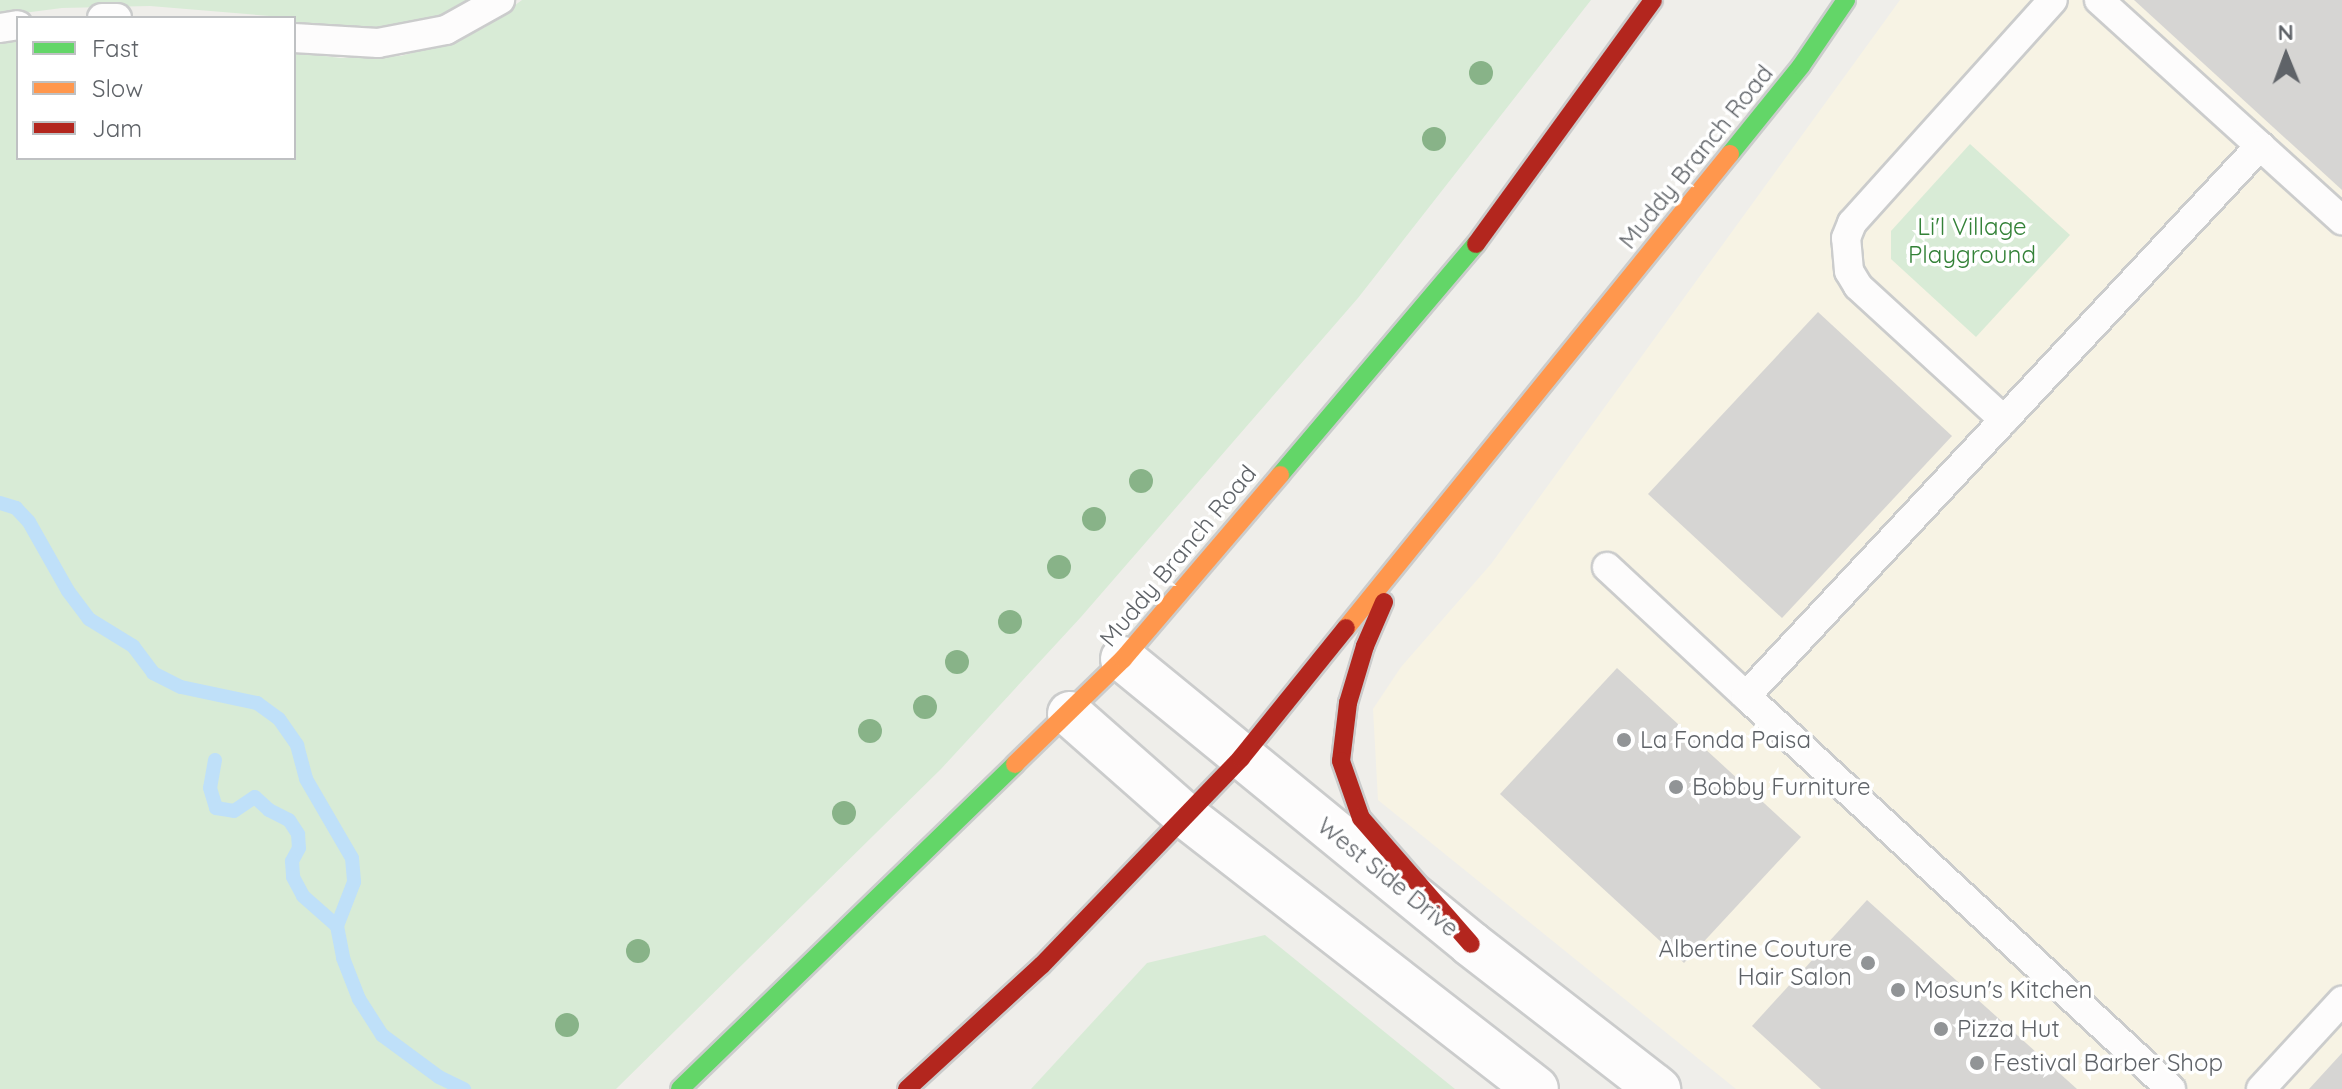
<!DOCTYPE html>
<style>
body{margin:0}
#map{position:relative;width:2342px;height:1089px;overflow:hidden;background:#efeeea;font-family:Quicksand,sans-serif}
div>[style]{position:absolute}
.commercial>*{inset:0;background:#f7f3e4}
.green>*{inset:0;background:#d8ebd6}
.stream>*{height:14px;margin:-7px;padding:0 7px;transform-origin:7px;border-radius:7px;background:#bfe0f9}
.building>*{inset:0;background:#d6d5d3}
.roads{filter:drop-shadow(2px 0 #cbcccc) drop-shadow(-2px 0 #cbcccc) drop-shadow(0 2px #cbcccc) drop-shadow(0 -2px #cbcccc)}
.lane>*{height:28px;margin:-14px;padding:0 14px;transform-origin:14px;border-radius:14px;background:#fdfcfc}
.street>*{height:44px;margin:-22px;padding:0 22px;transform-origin:22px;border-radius:22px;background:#fdfcfc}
.fast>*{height:18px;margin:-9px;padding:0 9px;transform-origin:9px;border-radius:9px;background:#63d668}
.slow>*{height:18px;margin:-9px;padding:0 9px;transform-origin:9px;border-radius:9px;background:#ff974d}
.jam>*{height:18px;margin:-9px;padding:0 9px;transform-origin:9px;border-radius:9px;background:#b3261e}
.trees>*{width:24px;height:24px;margin:-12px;border-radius:50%;background:#88b388}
.dots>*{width:22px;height:22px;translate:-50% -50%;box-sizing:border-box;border:4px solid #fff;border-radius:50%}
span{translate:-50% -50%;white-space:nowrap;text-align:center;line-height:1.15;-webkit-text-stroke:7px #fff;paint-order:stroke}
.street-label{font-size:24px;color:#5f6368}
.park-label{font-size:24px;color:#348238}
.poi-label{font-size:24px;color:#5f6368}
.left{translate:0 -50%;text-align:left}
.right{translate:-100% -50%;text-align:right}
.legend{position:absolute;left:16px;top:16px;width:280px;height:144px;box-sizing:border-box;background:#fff;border:2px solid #bfc1c3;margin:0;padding:10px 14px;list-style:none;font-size:24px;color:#5f6368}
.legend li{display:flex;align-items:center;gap:16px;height:40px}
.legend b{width:40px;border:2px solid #bfc1c3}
.north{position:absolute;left:2246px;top:16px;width:80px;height:80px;-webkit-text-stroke:6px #fff;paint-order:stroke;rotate:359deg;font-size:22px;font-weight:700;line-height:32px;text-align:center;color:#5f6368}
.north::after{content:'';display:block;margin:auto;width:28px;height:36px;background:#5f6368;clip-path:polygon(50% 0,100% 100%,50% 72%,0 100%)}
</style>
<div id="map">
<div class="commercial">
<i style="clip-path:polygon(1900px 0,2342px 0,2342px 1089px,1736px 1089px,1378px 800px,1373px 709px,1401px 667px,1491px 564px)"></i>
</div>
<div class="green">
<i style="clip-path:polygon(0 0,476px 0,440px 19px,367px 31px,294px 23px,294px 18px,150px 6px,62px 8px,0 16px)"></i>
<i style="clip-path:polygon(522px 0,1591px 0,1358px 298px,1081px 617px,941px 769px,616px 1089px,0 1089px,0 43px,18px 40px,18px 158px,294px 158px,294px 52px,340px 58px,401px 56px,457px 40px,484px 28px)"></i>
<i style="clip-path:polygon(1970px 144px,2070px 235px,1976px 337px,1891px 259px,1891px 231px)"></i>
<i style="clip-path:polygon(1265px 935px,1455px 1089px,1031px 1089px,1147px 963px)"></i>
</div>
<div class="stream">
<i style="left:0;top:503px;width:17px;rotate:17deg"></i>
<i style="left:16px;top:508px;width:19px;rotate:47deg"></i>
<i style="left:29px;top:522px;width:79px;rotate:60.5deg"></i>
<i style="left:68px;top:591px;width:35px;rotate:53deg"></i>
<i style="left:89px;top:619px;width:52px;rotate:31.5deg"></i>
<i style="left:133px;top:646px;width:34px;rotate:53deg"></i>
<i style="left:153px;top:673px;width:31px;rotate:27deg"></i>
<i style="left:181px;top:687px;width:78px;rotate:11.9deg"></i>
<i style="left:257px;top:703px;width:27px;rotate:36deg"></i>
<i style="left:279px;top:719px;width:32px;rotate:55deg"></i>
<i style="left:297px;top:745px;width:35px;rotate:75deg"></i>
<i style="left:306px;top:779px;width:91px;rotate:59.8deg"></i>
<i style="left:352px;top:858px;width:24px;rotate:85deg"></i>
<i style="left:354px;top:882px;width:47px;rotate:111.1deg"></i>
<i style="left:337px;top:926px;width:33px;rotate:79deg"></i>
<i style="left:343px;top:958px;width:44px;rotate:68.7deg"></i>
<i style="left:359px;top:999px;width:43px;rotate:57.4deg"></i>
<i style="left:382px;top:1035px;width:71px;rotate:36.4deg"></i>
<i style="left:439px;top:1077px;width:28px;rotate:26deg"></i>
<i style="left:215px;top:760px;width:28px;rotate:100deg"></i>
<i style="left:210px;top:788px;width:21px;rotate:73deg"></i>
<i style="left:216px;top:808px;width:18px;rotate:9deg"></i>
<i style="left:234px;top:811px;width:25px;rotate:-34deg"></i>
<i style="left:255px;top:797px;width:19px;rotate:43deg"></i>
<i style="left:269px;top:810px;width:22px;rotate:27deg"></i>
<i style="left:289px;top:820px;width:17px;rotate:57deg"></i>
<i style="left:298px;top:834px;width:14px;rotate:86deg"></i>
<i style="left:299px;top:848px;width:15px;rotate:118deg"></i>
<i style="left:292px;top:861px;width:16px;rotate:86deg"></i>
<i style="left:293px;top:877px;width:21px;rotate:62deg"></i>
<i style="left:303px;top:896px;width:45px;rotate:41.4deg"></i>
</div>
<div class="building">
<i style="clip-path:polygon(2134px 0,2342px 0,2342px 190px)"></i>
<i style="clip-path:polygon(1818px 312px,1952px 436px,1782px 618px,1648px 494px)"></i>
<i style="clip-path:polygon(1617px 668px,1801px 837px,1684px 963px,1500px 794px)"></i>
<i style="clip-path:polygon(1867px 900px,2077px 1089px,1821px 1089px,1752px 1026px)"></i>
<i style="clip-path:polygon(2342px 1053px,2342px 1089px,2309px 1089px)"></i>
</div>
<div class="roads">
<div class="lane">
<i style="left:2099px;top:0;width:328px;rotate:42.2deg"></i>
<i style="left:102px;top:18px;width:15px"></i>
<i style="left:0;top:28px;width:18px;rotate:-9deg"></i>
<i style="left:294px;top:38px;width:84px;rotate:3.4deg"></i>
<i style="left:378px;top:43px;width:69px;rotate:-10.8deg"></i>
<i style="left:446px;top:30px;width:62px;rotate:-29.1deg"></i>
<i style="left:2004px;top:420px;width:198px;rotate:-137.5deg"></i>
<i style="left:1858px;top:286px;width:17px;rotate:-121deg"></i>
<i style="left:1849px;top:271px;width:33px;rotate:-95deg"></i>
<i style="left:1846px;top:238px;width:16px;rotate:-68deg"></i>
<i style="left:1852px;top:223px;width:300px;rotate:-48deg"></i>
<i style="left:1607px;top:567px;width:190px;rotate:42.9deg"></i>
<i style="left:2171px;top:1089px;width:579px;rotate:-137.24deg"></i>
<i style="left:1746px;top:696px;width:753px;rotate:-46.94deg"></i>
<i style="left:2261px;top:1089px;width:120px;rotate:-47.4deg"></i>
</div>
<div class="street">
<i style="left:1123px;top:659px;width:450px;rotate:39.3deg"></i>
<i style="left:1471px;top:944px;width:237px;rotate:37.8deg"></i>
<i style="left:1070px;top:714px;width:156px;rotate:41.4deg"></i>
<i style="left:1187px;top:817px;width:442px;rotate:37.9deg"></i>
</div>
<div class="fast">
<i style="left:1730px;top:154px;width:113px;rotate:-51.1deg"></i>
<i style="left:1801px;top:66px;width:80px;rotate:-55.7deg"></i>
<i style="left:1280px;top:475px;width:303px;rotate:-49.7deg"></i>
<i style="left:680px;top:1089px;width:467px;rotate:-44.1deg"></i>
</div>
<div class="slow">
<i style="left:1346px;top:628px;width:610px;rotate:-50.99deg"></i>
<i style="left:1015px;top:764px;width:151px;rotate:-44.2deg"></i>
<i style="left:1123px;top:659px;width:242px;rotate:-49.5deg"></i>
</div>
<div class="jam">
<i style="left:1476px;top:244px;width:301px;rotate:-54deg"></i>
<i style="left:1384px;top:602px;width:48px;rotate:113.4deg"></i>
<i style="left:1365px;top:646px;width:59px;rotate:106.6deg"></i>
<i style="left:1348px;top:703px;width:58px;rotate:96.9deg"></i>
<i style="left:1341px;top:761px;width:60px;rotate:70.7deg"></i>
<i style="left:1361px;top:818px;width:167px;rotate:48.9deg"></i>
<i style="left:907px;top:1089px;width:183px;rotate:-42.6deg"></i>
<i style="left:1042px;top:965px;width:287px;rotate:-46.1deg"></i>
<i style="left:1241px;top:758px;width:167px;rotate:-51.1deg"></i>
</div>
</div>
<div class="trees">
<i style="left:1481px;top:73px"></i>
<i style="left:1434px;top:139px"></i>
<i style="left:1141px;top:481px"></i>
<i style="left:1094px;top:519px"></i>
<i style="left:1059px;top:567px"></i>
<i style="left:1010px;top:622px"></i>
<i style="left:957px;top:662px"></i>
<i style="left:925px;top:707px"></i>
<i style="left:870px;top:731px"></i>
<i style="left:844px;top:813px"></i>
<i style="left:638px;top:951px"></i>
<i style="left:567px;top:1025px"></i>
</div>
<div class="dots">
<i style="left:1624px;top:740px;background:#919496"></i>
<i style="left:1676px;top:787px;background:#919496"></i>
<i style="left:1868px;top:963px;background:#919496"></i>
<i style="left:1898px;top:990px;background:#919496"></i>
<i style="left:1941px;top:1029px;background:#919496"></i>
<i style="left:1977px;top:1063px;background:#919496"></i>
</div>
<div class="street-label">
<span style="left:1696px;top:157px;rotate:-51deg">Muddy Branch Road</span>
<span style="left:1178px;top:556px;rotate:-50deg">Muddy Branch Road</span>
<span style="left:1388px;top:877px;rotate:39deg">West Side Drive</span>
</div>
<div class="park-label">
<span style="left:1972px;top:241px">Li'l Village<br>Playground</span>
</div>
<div class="poi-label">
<span class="left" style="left:1640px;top:740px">La Fonda Paisa</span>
<span class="left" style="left:1692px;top:787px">Bobby Furniture</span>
<span class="right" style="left:1852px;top:963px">Albertine Couture<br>Hair Salon</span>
<span class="left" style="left:1914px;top:990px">Mosun's Kitchen</span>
<span class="left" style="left:1957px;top:1029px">Pizza Hut</span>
<span class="left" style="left:1993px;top:1063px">Festival Barber Shop</span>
</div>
<ul class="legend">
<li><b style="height:10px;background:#63d668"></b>Fast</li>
<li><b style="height:10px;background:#ff974d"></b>Slow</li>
<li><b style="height:10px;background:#b3261e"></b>Jam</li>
</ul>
<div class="north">N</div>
</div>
